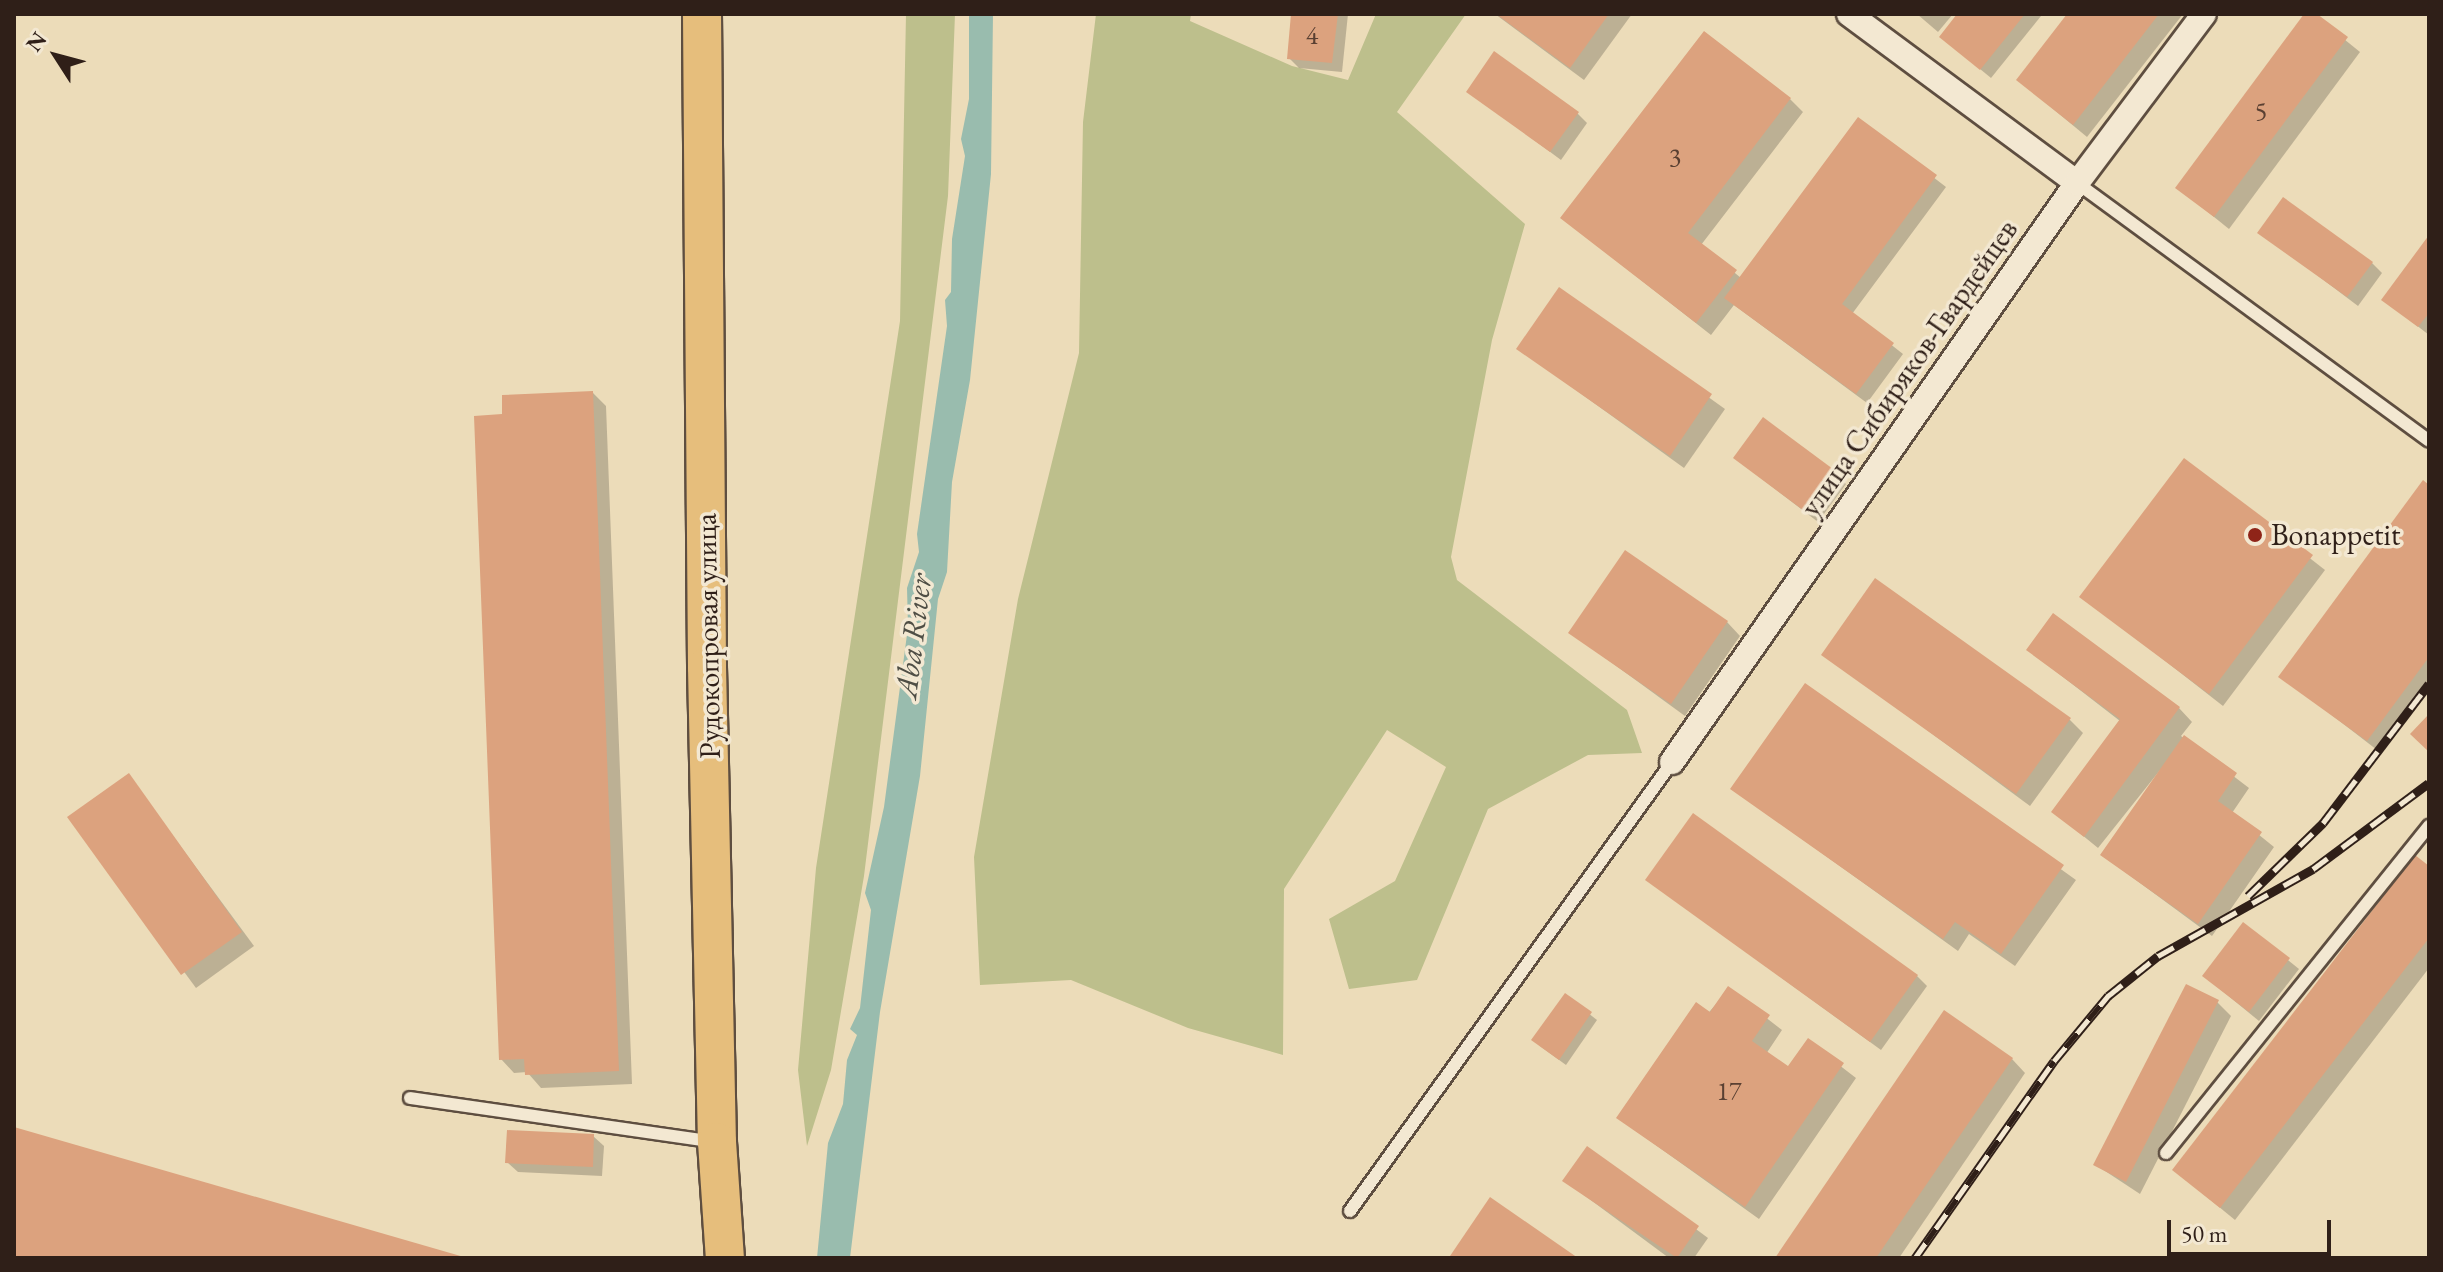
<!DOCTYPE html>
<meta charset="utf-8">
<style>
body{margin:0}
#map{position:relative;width:2443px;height:1272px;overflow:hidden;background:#ecdcb9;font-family:"EB Garamond",serif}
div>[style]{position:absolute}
.green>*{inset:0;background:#bdbf8c}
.water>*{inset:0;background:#99bcae}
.shadow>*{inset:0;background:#0003}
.building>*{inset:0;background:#dca27e}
.roads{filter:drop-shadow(2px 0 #5e4e40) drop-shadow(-2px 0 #5e4e40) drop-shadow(0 2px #5e4e40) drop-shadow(0 -2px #5e4e40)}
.lane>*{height:12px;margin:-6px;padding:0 6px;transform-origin:6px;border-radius:6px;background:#f3e8d2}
.street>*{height:24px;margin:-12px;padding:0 12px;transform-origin:12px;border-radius:12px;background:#f3e8d2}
.primary>*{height:38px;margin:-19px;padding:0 19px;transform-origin:19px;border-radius:19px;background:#e6be7c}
.rail>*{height:9px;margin-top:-4.5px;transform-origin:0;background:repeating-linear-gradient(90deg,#f3e8d2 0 18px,#2f1f18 0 36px);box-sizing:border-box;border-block:2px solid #2f1f18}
.dots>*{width:22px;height:22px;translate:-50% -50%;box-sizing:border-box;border:4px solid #f3e8d2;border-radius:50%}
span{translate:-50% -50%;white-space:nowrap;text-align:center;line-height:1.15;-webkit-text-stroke:7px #f3e8d2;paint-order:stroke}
.number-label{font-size:26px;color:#5a4032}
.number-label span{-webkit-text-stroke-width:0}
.street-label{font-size:30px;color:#2f1f18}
.poi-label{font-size:30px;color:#2f1f18}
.left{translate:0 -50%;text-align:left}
.water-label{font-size:32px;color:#4f4e45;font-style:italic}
.frame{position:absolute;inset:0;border:16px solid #2f1f18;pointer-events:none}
.north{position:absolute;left:16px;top:16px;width:80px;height:80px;-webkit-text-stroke:6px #f3e8d2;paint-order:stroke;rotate:306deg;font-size:22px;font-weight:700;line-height:32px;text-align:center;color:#2f1f18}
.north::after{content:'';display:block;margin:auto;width:28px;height:36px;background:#2f1f18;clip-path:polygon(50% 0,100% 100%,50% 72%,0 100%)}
.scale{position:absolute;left:2167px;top:1220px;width:164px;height:36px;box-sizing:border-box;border:4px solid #2f1f18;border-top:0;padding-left:10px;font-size:24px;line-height:28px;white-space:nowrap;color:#2f1f18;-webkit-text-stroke:6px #f3e8d2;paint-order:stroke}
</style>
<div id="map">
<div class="green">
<i style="clip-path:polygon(906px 14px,955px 14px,948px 196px,864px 876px,831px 1070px,807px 1146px,798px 1070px,816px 868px,900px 321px)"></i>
<i style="clip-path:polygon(1096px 14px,1191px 14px,1190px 21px,1292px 66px,1348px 80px,1376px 14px,1466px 14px,1397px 112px,1525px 224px,1492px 340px,1451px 557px,1457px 580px,1627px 710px,1642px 753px,1588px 755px,1488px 809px,1417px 980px,1349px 989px,1329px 919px,1395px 881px,1446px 767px,1387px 730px,1284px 889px,1283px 1055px,1188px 1028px,1071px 980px,980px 985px,974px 857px,1018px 599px,1079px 353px,1083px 122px)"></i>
</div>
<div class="water">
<i style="clip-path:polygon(969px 14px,993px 14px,991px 174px,970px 380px,952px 482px,947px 572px,938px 599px,920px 776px,880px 1012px,850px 1258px,817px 1258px,828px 1143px,843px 1104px,847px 1060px,857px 1035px,850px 1029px,860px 1008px,871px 910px,865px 893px,884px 807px,908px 627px,907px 588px,919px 552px,917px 534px,947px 326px,945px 300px,951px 292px,952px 239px,965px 156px,961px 139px,969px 99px)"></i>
</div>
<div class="shadow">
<i style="clip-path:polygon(1293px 14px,1348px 14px,1342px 72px,1299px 68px,1289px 58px)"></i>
<i style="clip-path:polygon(1495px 14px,1632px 14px,1584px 80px)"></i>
<i style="clip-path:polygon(1917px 14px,1953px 14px,1938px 32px)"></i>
<i style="clip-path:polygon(1960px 14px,2039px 14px,2041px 16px,1991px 78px,1952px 46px)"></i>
<i style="clip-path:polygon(2070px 14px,2183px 14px,2087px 137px,2018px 80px)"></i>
<i style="clip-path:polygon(2306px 14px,2313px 14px,2360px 52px,2229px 229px,2178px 188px)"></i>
<i style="clip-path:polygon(1468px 91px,1577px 113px,1587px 123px,1561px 160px)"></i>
<i style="clip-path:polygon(1790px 99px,1803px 112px,1701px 245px,1741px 278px,1858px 119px,1946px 187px,1852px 314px,1903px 354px,1867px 403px,1734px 305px,1711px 335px,1562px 218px)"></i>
<i style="clip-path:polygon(2260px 232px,2372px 263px,2382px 273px,2358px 306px)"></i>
<i style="clip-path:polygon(2429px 239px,2429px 335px,2384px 300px)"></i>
<i style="clip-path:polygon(1559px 290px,1725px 409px,1684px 468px,1519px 349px)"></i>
<i style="clip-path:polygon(593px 393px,606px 406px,632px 1084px,541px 1088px,527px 1072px,514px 1073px,501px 1059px,504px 416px)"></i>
<i style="clip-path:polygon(1764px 420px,1846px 484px,1818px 522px,1735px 458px)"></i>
<i style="clip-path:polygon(2184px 460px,2325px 570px,2223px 706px,2082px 596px)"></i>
<i style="clip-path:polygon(2429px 487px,2429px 688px,2381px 753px,2281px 676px)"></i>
<i style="clip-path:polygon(1727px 622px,1740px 636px,1685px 716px,1571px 633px)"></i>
<i style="clip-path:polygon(2028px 650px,2179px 708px,2192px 722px,2181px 736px,2249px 788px,2232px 813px,2274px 847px,2212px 936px,2102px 855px,2180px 745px,2098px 848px,2054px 812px,2120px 721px)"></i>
<i style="clip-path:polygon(1824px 654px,2070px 720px,2083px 733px,2030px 806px)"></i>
<i style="clip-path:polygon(1806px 686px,2076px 880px,2015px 966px,1969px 934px,1958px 951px,1733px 789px)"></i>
<i style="clip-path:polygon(128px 775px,254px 946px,196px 988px,70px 817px)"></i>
<i style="clip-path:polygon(2429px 869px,2429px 968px,2235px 1220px,2174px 1170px)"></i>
<i style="clip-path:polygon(1647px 880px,1917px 976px,1927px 986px,1881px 1050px)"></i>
<i style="clip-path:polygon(2244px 925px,2299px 969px,2259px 1021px,2204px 976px)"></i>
<i style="clip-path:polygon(1729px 989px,1782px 1030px,1766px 1054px,1788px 1069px,1808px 1041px,1856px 1078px,1759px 1219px,1618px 1118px)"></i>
<i style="clip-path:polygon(1565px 995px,1597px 1020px,1566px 1065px,1540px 1046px)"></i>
<i style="clip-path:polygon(2217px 1002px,2231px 1016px,2140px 1194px,2096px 1165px)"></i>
<i style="clip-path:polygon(2012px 1059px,2025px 1073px,1899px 1258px,1778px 1258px)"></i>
<i style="clip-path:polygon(593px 1136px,604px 1146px,602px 1176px,518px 1172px,507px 1162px)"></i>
<i style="clip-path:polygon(1588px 1149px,1708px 1238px,1694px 1258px,1669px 1258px,1565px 1181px)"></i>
<i style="clip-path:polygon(1491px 1200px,1574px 1258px,1454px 1258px)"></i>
</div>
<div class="building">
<i style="clip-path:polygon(1291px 14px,1338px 14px,1332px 63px,1287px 59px)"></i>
<i style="clip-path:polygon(1496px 14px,1609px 14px,1570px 68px)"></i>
<i style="clip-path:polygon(1957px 14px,2025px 14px,1980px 70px,1939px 37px)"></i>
<i style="clip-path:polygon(2067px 14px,2159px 14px,2073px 125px,2016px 80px)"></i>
<i style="clip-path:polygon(2304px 14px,2317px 14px,2348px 37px,2214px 217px,2175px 188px)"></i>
<i style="clip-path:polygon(1704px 31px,1791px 98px,1688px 233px,1737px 270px,1696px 323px,1560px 218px)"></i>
<i style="clip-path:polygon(1494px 51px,1579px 112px,1550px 152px,1466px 92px)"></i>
<i style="clip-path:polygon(1858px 117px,1937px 175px,1842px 304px,1894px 343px,1856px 394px,1724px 298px)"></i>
<i style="clip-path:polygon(2283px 197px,2373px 262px,2347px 297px,2257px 233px)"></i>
<i style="clip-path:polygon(2429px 235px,2429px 313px,2418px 327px,2381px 300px)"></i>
<i style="clip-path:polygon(1559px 287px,1712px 394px,1670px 456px,1516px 349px)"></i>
<i style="clip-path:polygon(593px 391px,619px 1071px,525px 1075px,524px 1059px,499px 1060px,474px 416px,502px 414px,502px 395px)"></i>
<i style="clip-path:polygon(1763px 417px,1837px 472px,1807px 513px,1733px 458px)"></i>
<i style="clip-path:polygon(2184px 458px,2313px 555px,2209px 694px,2079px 597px)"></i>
<i style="clip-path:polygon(2423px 480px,2429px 485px,2429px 657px,2367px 741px,2278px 677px)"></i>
<i style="clip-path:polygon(1625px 550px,1728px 621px,1671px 704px,1568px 633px)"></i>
<i style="clip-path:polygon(1875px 578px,2071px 718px,2016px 794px,1821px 655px)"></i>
<i style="clip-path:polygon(2053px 613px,2180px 707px,2084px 837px,2051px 812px,2120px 719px,2026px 650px)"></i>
<i style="clip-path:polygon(1805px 683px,2064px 865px,2001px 954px,1955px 922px,1943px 939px,1730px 789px)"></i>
<i style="clip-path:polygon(2429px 714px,2429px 752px,2410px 734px)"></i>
<i style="clip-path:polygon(2184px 735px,2237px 773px,2218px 801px,2262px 832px,2198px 924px,2100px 855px)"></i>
<i style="clip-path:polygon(129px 773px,242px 932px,181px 975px,67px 817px)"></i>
<i style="clip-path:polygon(1693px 813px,1918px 975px,1870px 1042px,1645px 880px)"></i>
<i style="clip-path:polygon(2415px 855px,2429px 866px,2429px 938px,2220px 1208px,2172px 1170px)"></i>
<i style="clip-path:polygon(2243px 922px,2290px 958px,2249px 1012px,2202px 976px)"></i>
<i style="clip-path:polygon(2186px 984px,2219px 1000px,2126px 1182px,2093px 1165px)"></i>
<i style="clip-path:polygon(1728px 986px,1770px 1015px,1752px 1041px,1788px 1066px,1808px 1038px,1844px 1063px,1745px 1207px,1616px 1118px,1696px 1002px,1710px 1012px)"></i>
<i style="clip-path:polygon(1565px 993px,1592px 1012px,1559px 1060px,1531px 1040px)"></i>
<i style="clip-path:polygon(1944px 1010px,2013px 1058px,1876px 1258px,1775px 1258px)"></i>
<i style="clip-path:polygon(14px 1127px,464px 1257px,464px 1258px,14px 1258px)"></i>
<i style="clip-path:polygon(507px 1130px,594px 1134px,593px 1167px,505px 1163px)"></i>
<i style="clip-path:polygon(1587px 1146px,1699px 1226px,1677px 1258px,1562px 1181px)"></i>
<i style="clip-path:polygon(1490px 1197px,1578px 1258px,1450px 1256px)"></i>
</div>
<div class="roads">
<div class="lane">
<i style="left:2077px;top:183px;width:436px;rotate:36.2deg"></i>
<i style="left:410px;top:1098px;width:307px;rotate:8.2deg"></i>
<i style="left:2166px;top:1153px;width:420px;rotate:-51.2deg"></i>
<i style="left:1350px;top:1211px;width:553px;rotate:-54.35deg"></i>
</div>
<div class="street">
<i style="left:1849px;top:14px;width:284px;rotate:36.5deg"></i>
<i style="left:1672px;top:762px;width:707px;rotate:-55.03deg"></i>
<i style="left:2077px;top:183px;width:211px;rotate:-53.1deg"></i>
</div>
<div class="primary">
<i style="left:702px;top:14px;width:653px;rotate:89.56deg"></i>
<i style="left:707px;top:667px;width:475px;rotate:88.8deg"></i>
<i style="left:717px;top:1142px;width:116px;rotate:86.1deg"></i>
</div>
</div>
<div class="rail">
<i style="left:2248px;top:896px;width:105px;rotate:-44.2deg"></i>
<i style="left:2323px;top:823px;width:175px;rotate:-52.7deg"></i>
<i style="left:1915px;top:1258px;width:241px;rotate:-54.8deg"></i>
<i style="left:2054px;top:1061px;width:85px;rotate:-50.3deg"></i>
<i style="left:2108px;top:996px;width:64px;rotate:-38.7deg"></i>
<i style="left:2158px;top:956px;width:178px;rotate:-29.3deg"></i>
<i style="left:2313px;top:869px;width:144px;rotate:-36.6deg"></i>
</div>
<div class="dots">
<i style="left:2255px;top:535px;background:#8f2418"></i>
</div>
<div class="number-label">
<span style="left:1312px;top:36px">4</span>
<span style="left:2261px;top:112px">5</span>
<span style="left:1675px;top:158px">3</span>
<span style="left:1729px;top:1092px">17</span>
</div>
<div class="street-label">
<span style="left:1909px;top:368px;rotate:-55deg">улица Сибиряков-Гвардейцев</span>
<span style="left:708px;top:636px;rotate:-91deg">Рудокопровая улица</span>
</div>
<div class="poi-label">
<span class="left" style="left:2271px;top:535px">Bonappetit</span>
</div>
<div class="water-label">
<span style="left:913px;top:636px;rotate:-83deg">Aba River</span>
</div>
<div class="frame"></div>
<div class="north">N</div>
<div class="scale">50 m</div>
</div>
